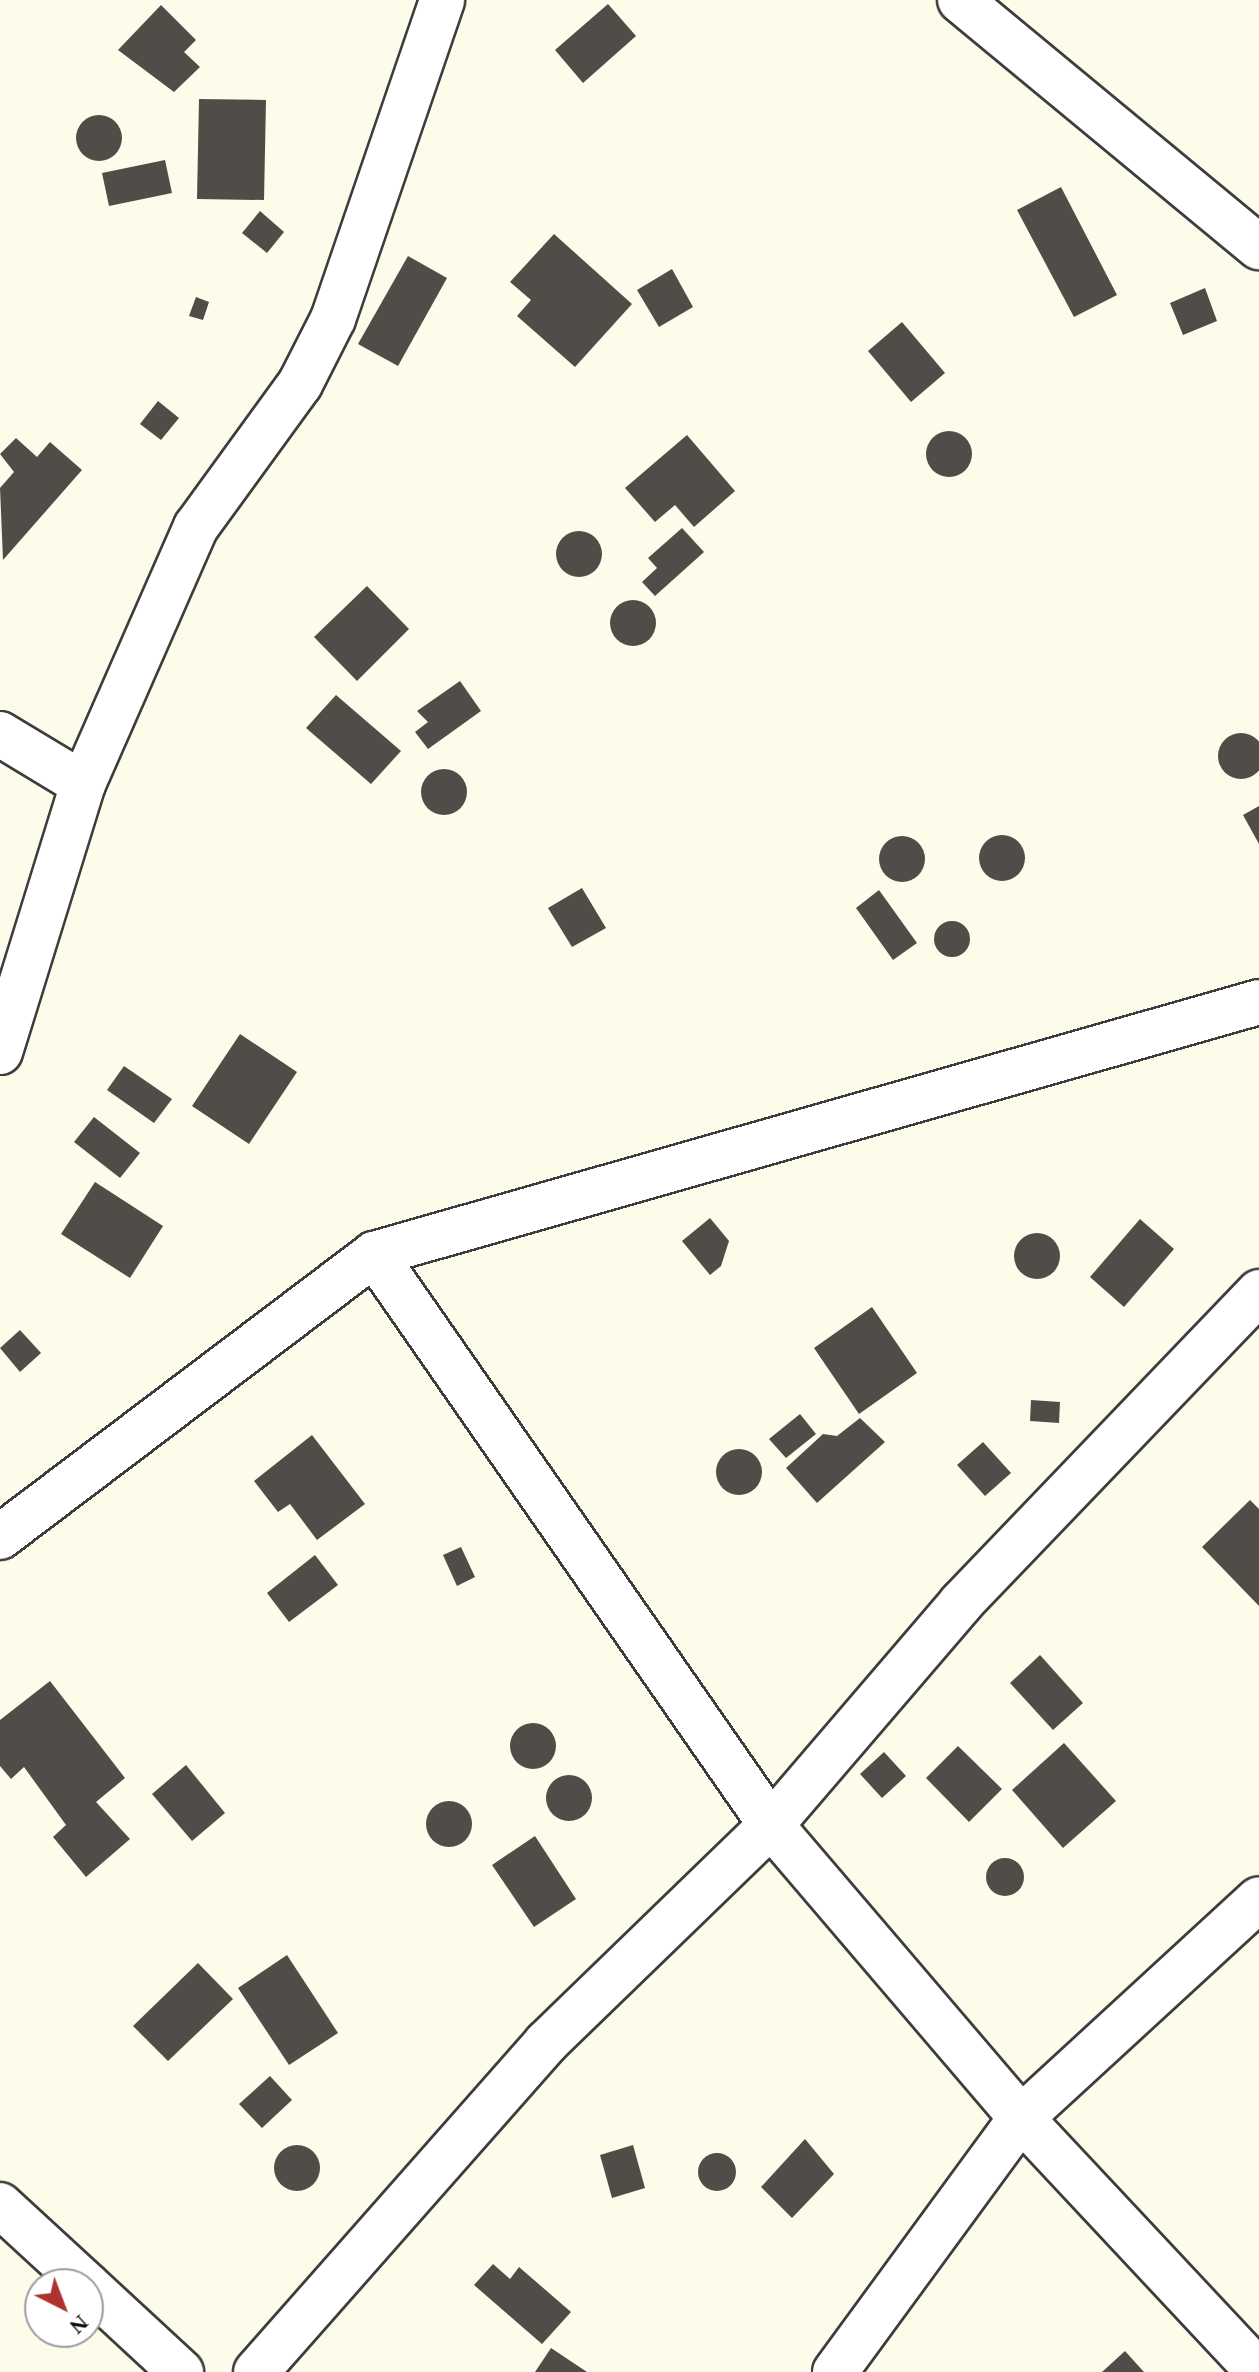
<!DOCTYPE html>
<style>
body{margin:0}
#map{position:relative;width:1259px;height:2372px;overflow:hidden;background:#fdfbe9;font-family:Georgia,serif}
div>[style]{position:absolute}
.building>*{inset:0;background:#524c48}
.round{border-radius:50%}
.roads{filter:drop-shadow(2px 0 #3d3d3d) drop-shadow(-2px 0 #3d3d3d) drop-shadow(0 2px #3d3d3d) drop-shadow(0 -2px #3d3d3d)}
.minor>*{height:44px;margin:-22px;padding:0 22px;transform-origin:22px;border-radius:22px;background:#fff}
span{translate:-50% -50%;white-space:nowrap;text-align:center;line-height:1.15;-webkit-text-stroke:8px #fff;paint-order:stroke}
.north{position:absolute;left:24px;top:2268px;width:80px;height:80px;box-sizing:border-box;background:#fff;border:2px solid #9d9d9d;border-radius:50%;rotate:138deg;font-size:22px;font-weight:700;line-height:32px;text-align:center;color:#0a0a0a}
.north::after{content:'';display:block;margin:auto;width:28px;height:36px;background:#ae332f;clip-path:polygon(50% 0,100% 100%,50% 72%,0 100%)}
</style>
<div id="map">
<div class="building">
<i style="clip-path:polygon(608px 4px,636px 36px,583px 83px,555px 50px)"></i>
<i style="clip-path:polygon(161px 5px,196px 40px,184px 52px,200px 67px,174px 92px,118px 50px)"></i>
<i style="clip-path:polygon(199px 99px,266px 100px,264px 200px,197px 199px)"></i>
<i class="round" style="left:76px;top:115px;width:46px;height:46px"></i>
<i style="clip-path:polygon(165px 160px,172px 193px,109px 206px,102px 173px)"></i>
<i style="clip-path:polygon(1061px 187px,1117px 295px,1074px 317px,1017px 210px)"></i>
<i style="clip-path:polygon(260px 211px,284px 232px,267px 253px,242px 233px)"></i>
<i style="clip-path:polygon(554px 234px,632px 304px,575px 367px,517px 316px,531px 300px,510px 282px)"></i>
<i style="clip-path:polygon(408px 256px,447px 278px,398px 366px,358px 344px)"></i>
<i style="clip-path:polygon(672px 269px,693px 307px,659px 327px,637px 290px)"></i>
<i style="clip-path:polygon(1205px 288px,1217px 321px,1183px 335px,1170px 303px)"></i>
<i style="clip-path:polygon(196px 297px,209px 302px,203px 320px,189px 316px)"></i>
<i style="clip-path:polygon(902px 322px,945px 373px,911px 402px,868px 351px)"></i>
<i style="clip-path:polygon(158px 401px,179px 418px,161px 440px,140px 424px)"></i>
<i class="round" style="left:926px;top:431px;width:46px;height:46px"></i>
<i style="clip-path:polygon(687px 435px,735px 491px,694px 527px,675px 505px,655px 522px,625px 488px)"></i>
<i style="clip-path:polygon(16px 438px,37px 457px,50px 442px,82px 470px,3px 560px,0 488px,14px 472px,0 454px)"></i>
<i style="clip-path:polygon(682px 528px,704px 552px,655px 596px,642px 582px,657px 568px,648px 558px)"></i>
<i class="round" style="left:556px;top:531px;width:46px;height:46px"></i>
<i style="clip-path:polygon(367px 586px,409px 629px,357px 681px,314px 637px)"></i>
<i class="round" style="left:610px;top:600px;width:46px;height:46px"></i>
<i style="clip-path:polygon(460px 681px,481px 711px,428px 749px,415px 732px,428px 722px,417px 711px)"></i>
<i style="clip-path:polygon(336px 695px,401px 751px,371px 784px,306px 728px)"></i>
<i class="round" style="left:1218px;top:733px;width:46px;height:46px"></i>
<i class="round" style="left:421px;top:769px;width:46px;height:46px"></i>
<i style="clip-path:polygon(1259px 806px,1259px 844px,1243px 815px)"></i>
<i class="round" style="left:979px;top:835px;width:46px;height:46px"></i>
<i class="round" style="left:879px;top:836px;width:46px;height:46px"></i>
<i style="clip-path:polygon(582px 888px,606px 928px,572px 947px,548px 908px)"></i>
<i style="clip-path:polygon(879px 890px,917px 943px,893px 960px,856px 908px)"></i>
<i class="round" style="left:934px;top:921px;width:36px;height:36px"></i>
<i style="clip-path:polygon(240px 1034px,297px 1072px,249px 1144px,192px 1106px)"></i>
<i style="clip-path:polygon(124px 1066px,172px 1099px,154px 1123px,107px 1090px)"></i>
<i style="clip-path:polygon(94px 1117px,140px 1153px,120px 1178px,74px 1142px)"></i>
<i style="clip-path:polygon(95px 1182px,163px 1226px,130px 1278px,61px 1234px)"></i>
<i style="clip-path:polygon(710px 1218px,729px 1241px,721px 1266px,710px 1275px,682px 1241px)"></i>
<i style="clip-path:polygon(1140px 1219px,1174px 1249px,1124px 1307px,1090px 1277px)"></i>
<i class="round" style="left:1014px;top:1233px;width:46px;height:46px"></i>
<i style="clip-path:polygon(872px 1307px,917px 1373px,859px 1414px,814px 1348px)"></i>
<i style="clip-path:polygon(20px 1330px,41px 1353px,20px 1372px,0 1348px)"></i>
<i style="clip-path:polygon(1031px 1400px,1060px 1402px,1059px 1423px,1030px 1421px)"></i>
<i style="clip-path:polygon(800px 1414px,816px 1434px,786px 1458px,769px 1439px)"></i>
<i style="clip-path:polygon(860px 1418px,885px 1442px,817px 1503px,786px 1468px,823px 1434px,837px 1436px)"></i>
<i style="clip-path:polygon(312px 1435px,365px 1504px,317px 1540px,290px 1504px,278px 1512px,254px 1481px)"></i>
<i style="clip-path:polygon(983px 1442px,1011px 1473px,985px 1496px,957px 1465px)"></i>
<i class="round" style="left:716px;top:1449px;width:46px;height:46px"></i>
<i style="clip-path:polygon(1250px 1500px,1259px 1509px,1259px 1606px,1202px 1547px)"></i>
<i style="clip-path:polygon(461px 1547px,475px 1577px,457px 1586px,443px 1555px)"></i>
<i style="clip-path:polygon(315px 1555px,338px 1585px,289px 1622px,267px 1593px)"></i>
<i style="clip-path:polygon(1040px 1655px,1083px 1703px,1053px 1730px,1010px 1683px)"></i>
<i style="clip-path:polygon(50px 1681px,125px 1778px,96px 1802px,130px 1839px,86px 1877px,53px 1837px,66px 1825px,24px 1767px,11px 1779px,0 1766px,0 1720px)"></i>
<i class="round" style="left:510px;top:1723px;width:46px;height:46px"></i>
<i style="clip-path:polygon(1064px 1743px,1116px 1801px,1063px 1848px,1012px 1790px)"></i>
<i style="clip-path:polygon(958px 1746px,1002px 1789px,969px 1822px,926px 1778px)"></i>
<i style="clip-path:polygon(884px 1752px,906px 1776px,882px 1798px,860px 1774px)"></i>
<i style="clip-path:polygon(186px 1765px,225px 1813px,192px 1841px,152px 1794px)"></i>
<i class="round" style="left:546px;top:1775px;width:46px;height:46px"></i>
<i class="round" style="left:426px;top:1801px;width:46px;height:46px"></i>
<i style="clip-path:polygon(535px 1836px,576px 1899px,534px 1927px,492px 1865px)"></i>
<i class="round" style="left:986px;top:1858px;width:38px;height:38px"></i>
<i style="clip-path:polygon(287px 1955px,338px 2033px,289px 2065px,238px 1988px)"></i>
<i style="clip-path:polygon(198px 1963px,233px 1999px,168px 2061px,133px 2026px)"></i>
<i style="clip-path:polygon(270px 2076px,292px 2100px,262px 2128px,239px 2104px)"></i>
<i style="clip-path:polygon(805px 2139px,834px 2174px,792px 2218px,761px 2187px)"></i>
<i class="round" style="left:274px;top:2145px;width:46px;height:46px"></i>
<i style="clip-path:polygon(633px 2145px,645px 2188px,612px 2198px,600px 2155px)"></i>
<i class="round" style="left:698px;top:2153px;width:38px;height:38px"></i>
<i style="clip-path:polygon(493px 2264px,510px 2279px,519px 2267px,571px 2312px,542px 2344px,474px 2285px)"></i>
<i style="clip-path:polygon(551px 2348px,587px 2372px,535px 2372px)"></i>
<i style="clip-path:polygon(1125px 2351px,1144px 2372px,1102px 2372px)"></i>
</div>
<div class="roads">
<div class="minor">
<i style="left:960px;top:0;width:388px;rotate:39.6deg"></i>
<i style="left:0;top:734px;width:97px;rotate:31.1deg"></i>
<i style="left:0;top:1052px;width:281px;rotate:-72.8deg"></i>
<i style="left:83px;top:784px;width:281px;rotate:-66.3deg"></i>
<i style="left:196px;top:527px;width:177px;rotate:-54deg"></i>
<i style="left:300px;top:384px;width:73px;rotate:-63.1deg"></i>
<i style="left:333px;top:319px;width:337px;rotate:-71.1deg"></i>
<i style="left:374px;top:1254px;width:695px;rotate:55.19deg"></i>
<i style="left:771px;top:1825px;width:385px;rotate:49.5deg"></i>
<i style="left:1021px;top:2118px;width:348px;rotate:46.9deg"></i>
<i style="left:0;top:1537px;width:469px;rotate:-37.1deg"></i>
<i style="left:374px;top:1254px;width:920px;rotate:-15.89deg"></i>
<i style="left:0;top:2205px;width:117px;rotate:42.6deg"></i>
<i style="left:88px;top:2286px;width:127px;rotate:42.8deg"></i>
<i style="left:256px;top:2372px;width:439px;rotate:-48.6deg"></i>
<i style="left:546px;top:2043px;width:313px;rotate:-44.1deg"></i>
<i style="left:771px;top:1825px;width:292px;rotate:-49.4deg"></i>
<i style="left:961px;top:1603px;width:431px;rotate:-46.2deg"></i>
<i style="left:835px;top:2372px;width:315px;rotate:-53.8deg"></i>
<i style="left:1021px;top:2118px;width:323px;rotate:-42.6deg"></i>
</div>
</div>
<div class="north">N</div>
</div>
